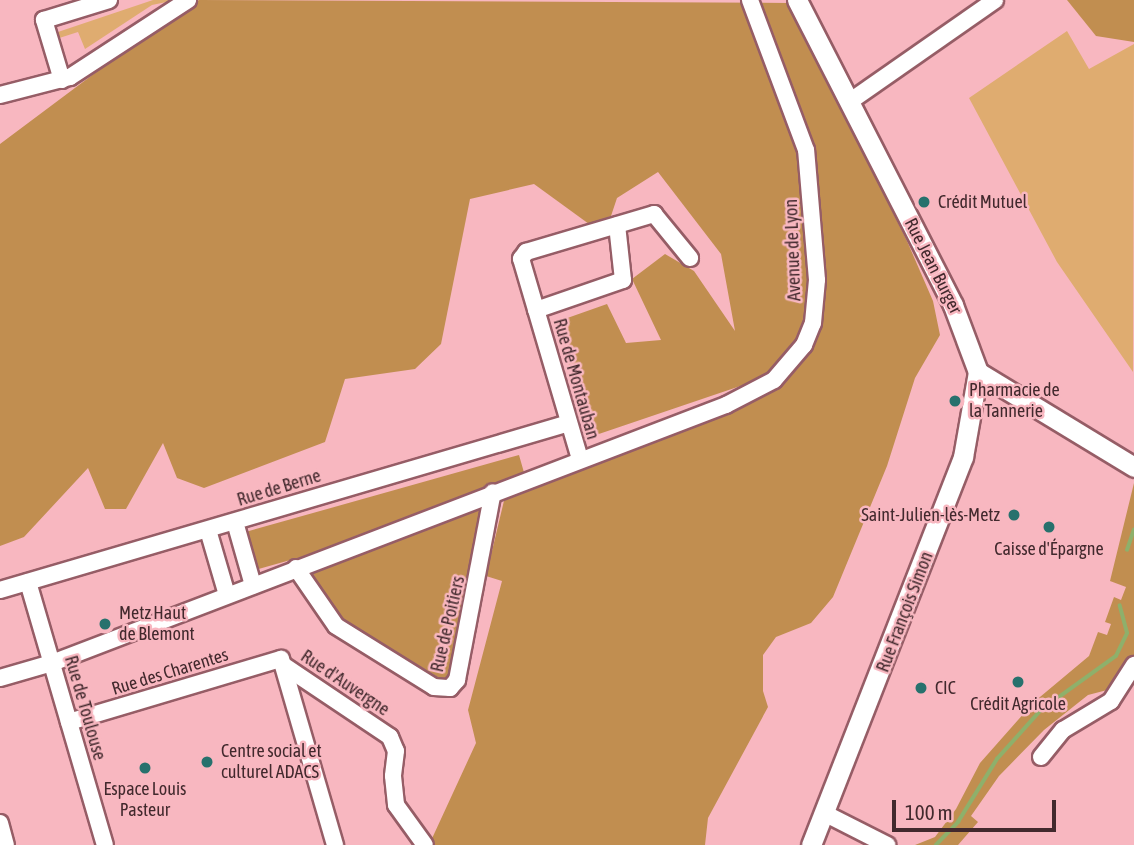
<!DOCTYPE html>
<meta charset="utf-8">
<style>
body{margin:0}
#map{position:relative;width:1134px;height:845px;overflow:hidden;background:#f8b7c0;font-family:"Asap Condensed",sans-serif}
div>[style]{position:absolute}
.green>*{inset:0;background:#dfac70}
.forest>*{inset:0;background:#c18e50}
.stream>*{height:3.5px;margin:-1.75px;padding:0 1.75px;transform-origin:1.75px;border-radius:1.75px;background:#8eb06b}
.roads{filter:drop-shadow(2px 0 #965d66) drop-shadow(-2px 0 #965d66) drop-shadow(0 2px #965d66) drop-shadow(0 -2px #965d66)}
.minor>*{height:16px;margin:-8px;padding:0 8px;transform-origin:8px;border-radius:8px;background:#fff}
.major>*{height:19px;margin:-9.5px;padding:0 9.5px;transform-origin:9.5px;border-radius:9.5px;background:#fff}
.dots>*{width:19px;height:19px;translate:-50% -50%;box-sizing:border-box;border:4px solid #f8b7c0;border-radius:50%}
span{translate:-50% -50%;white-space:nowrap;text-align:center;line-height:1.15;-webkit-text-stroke:5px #f8b7c0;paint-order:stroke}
.poi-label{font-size:18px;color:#42292d}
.left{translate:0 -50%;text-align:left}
.right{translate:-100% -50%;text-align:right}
.street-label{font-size:18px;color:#42292d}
.scale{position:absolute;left:892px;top:800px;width:164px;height:32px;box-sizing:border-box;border:4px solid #42292d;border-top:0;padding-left:9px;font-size:21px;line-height:24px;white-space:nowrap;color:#42292d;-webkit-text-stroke:5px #f8b7c0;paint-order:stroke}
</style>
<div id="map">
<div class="green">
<i style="clip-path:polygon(153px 0,176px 0,152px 5px,85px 49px,78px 32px,53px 40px,52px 34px)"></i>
<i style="clip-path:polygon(1067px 31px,1089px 69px,1134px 44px,1133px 372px,1057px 262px,969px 98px)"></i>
</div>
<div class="forest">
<i style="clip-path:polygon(199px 0,789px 3px,907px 241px,933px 301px,940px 335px,915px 378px,887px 466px,833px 597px,811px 623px,776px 637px,763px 655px,763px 691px,768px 707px,708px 818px,705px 845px,429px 845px,476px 743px,468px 710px,502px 581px,486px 576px,508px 484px,490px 488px,451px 685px,336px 616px,294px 559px,255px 570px,242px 533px,519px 455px,527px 483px,592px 462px,770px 376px,590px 437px,556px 322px,607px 304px,626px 343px,661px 340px,632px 279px,665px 254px,694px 271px,735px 331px,721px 254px,658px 172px,617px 198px,611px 216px,589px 224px,534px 184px,470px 199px,441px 344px,415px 369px,345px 379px,325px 442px,204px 488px,177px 478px,163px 443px,126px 509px,105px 509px,88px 468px,24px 537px,0 546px,0 144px,95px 73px,100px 63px)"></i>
<i style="clip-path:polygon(1067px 0,1134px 0,1134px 42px,1096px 36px)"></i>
<i style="clip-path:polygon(1134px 483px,1134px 657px,1111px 689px,1088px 695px,1044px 730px,999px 776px,971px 816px,978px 822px,958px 845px,915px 845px,935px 837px,956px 809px,980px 763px,1034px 702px,1089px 656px,1098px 632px,1107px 635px,1111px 624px,1105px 622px,1114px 597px,1121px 600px,1126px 587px,1110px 581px)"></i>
</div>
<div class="stream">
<i style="left:1127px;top:550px;width:21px;rotate:-71deg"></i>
<i style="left:936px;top:845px;width:32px;rotate:-46deg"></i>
<i style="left:958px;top:822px;width:74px;rotate:-58.2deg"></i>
<i style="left:997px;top:759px;width:66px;rotate:-48.1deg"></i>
<i style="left:1041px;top:710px;width:92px;rotate:-35.8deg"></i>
<i style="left:1116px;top:656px;width:25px;rotate:-64deg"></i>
<i style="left:1127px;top:633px;width:28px;rotate:-105deg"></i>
</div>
<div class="roads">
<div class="minor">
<i style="left:62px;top:80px;width:63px;rotate:-106.7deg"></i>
<i style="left:44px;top:20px;width:68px;rotate:-17.1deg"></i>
<i style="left:0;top:95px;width:72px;rotate:-14.4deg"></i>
<i style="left:70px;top:77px;width:141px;rotate:-33.1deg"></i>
<i style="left:849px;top:102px;width:178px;rotate:-34.9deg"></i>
<i style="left:536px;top:310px;width:92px;rotate:-19deg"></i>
<i style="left:623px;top:280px;width:55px;rotate:-96.2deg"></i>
<i style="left:580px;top:459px;width:209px;rotate:-106.4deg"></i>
<i style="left:521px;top:259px;width:9px;rotate:-54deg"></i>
<i style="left:526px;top:252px;width:134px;rotate:-16.5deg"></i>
<i style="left:654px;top:214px;width:57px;rotate:50.7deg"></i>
<i style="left:235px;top:522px;width:66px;rotate:74.1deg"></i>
<i style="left:208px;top:530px;width:68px;rotate:73.7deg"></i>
<i style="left:296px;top:568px;width:70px;rotate:55.4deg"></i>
<i style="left:336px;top:626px;width:115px;rotate:31.9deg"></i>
<i style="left:434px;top:687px;width:16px;rotate:4deg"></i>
<i style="left:450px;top:688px;width:11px;rotate:-49deg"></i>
<i style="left:457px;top:680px;width:191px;rotate:-79.2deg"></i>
<i style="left:28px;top:582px;width:274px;rotate:73.7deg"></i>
<i style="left:0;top:590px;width:593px;rotate:-16.36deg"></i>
<i style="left:283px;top:665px;width:129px;rotate:33.9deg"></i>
<i style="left:390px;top:737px;width:15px;rotate:67deg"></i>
<i style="left:396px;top:751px;width:25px;rotate:97deg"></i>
<i style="left:393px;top:776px;width:29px;rotate:84deg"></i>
<i style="left:396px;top:805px;width:49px;rotate:54.1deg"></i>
<i style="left:0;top:678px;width:54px;rotate:-16.1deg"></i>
<i style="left:52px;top:663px;width:722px;rotate:-20.95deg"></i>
<i style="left:726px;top:405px;width:54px;rotate:-27.5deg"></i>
<i style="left:774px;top:380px;width:46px;rotate:-49.4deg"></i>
<i style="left:804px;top:345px;width:24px;rotate:-68deg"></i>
<i style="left:813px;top:323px;width:43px;rotate:-84.7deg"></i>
<i style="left:817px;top:280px;width:130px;rotate:-94.8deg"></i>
<i style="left:806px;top:150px;width:160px;rotate:-110.5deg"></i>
<i style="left:69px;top:722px;width:221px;rotate:-16.6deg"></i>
<i style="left:281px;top:659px;width:194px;rotate:73.8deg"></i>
<i style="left:1041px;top:757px;width:35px;rotate:-51deg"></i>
<i style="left:1063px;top:730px;width:56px;rotate:-31.1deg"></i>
<i style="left:1111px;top:701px;width:43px;rotate:-57.4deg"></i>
<i style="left:824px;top:813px;width:71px;rotate:26.9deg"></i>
<i style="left:0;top:823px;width:23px;rotate:75deg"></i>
</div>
<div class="major">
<i style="left:797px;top:0;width:343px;rotate:62.9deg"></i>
<i style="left:953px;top:305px;width:72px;rotate:69.5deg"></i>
<i style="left:978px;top:372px;width:183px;rotate:31.3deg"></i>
<i style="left:811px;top:845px;width:417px;rotate:-68.6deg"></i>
<i style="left:963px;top:457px;width:86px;rotate:-80deg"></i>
</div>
</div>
<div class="dots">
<i style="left:924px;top:202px;background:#27716d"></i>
<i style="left:955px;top:401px;background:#27716d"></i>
<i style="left:1014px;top:515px;background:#27716d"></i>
<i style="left:1049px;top:527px;background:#27716d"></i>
<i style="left:105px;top:624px;background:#27716d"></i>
<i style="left:1018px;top:682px;background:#27716d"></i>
<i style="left:921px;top:688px;background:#27716d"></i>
<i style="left:207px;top:762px;background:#27716d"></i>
<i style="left:145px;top:768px;background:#27716d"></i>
</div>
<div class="poi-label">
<span class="left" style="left:938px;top:202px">Crédit Mutuel</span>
<span class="left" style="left:969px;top:401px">Pharmacie de<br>la Tannerie</span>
<span class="right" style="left:1000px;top:515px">Saint-Julien-lès-Metz</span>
<span style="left:1049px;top:549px">Caisse d'Épargne</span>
<span class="left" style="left:119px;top:624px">Metz Haut<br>de Blemont</span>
<span class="left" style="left:935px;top:688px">CIC</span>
<span style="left:1018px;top:704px">Crédit Agricole</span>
<span class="left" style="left:221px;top:762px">Centre social et<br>culturel ADACS</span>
<span style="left:145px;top:800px">Espace Louis<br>Pasteur</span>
</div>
<div class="street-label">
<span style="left:793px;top:250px;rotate:-92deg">Avenue de Lyon</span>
<span style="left:933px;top:266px;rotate:63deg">Rue Jean Burger</span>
<span style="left:576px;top:379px;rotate:74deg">Rue de Montauban</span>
<span style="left:279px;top:488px;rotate:-17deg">Rue de Berne</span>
<span style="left:905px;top:612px;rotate:-69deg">Rue François Simon</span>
<span style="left:448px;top:624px;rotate:-77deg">Rue de Poitiers</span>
<span style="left:170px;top:672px;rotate:-17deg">Rue des Charentes</span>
<span style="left:345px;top:683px;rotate:34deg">Rue d'Auvergne</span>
<span style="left:85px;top:708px;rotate:74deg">Rue de Toulouse</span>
</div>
<div class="scale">100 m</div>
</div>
